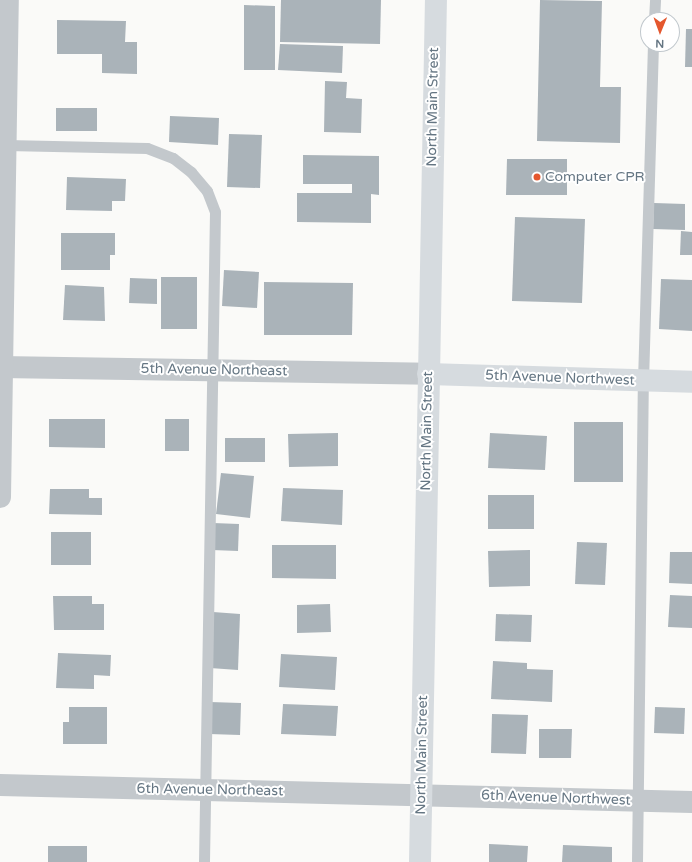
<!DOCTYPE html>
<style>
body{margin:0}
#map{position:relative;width:692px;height:862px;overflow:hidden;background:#fafaf8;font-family:"Varela Round",sans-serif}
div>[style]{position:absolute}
.building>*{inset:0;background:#aab3b9}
.lane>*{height:11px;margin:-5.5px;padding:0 5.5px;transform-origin:5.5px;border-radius:5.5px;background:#c3c8cc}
.street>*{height:22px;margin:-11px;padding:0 11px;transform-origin:11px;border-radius:11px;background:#c3c8cc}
.secondary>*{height:22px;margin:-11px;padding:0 11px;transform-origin:11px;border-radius:11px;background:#d6dbdf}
.dots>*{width:11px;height:11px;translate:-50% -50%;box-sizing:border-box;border:2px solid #fff;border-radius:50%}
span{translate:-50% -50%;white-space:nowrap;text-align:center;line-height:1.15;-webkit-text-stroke:4px #fff;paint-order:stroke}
.street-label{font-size:14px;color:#657683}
.poi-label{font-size:14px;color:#657683}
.left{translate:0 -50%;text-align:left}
.north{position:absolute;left:640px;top:12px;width:40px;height:40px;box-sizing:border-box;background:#fff;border:1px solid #c1c8cd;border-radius:50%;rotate:181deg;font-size:11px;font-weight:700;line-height:16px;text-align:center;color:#657683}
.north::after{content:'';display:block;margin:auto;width:14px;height:18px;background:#e4572e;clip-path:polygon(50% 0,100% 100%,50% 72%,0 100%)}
</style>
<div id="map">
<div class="building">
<i style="clip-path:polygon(281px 0,381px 0,380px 44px,280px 42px)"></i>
<i style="clip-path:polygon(540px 0,602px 1px,600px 87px,621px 87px,620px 143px,537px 141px)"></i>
<i style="clip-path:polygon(244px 5px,275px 6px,275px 70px,244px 70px)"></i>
<i style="clip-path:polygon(57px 20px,126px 21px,125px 42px,137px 42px,137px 74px,102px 73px,102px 54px,57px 54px)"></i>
<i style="clip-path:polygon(686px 29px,692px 29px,692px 67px,685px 67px)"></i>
<i style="clip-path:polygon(280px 44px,343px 46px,342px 73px,278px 70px)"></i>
<i style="clip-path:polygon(325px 81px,347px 82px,346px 98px,362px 99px,361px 133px,324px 132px)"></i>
<i style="clip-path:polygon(56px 108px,97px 108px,97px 131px,56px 131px)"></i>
<i style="clip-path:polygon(170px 116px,219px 118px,218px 145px,169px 142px)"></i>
<i style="clip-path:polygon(229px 134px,262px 135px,260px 188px,227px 187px)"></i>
<i style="clip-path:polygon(303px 155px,379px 156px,379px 195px,371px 194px,371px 223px,297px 222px,297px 193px,352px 193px,352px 184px,303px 184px)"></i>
<i style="clip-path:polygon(507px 159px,567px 159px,567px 195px,506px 195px)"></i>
<i style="clip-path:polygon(67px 177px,126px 179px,125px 201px,112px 201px,112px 211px,66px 210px)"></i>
<i style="clip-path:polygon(654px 203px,685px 204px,685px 230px,653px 229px)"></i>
<i style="clip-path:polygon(515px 217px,585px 219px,582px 303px,512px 301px)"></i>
<i style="clip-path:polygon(681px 231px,692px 232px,692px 255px,680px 255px)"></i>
<i style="clip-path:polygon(61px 233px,115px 233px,115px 255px,110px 255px,110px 270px,61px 270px)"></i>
<i style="clip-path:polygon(224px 270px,259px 272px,257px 308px,222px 306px)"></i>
<i style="clip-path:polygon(161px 277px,197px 277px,197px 329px,161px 329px)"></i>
<i style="clip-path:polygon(130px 278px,157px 279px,157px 304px,129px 303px)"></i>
<i style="clip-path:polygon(661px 279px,692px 280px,692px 331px,659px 329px)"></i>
<i style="clip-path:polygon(264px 282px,353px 283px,352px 335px,264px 335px)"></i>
<i style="clip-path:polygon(65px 285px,104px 287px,105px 321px,63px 320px)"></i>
<i style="clip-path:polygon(49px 419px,105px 419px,105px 448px,49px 447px)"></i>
<i style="clip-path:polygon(165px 419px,189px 419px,189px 451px,165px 451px)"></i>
<i style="clip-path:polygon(574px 422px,623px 422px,623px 482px,574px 482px)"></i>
<i style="clip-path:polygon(338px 433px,338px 466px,289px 467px,288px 434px)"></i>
<i style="clip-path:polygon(490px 433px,547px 436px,545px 470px,488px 468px)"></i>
<i style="clip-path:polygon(225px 438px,265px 438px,265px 462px,225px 462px)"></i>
<i style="clip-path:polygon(221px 473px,254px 476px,250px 518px,216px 514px)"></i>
<i style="clip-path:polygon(283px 488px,343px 490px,342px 525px,281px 521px)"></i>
<i style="clip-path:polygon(50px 489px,89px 489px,89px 498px,102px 498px,102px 515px,49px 514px)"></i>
<i style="clip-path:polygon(488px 495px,534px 495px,534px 529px,488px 529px)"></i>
<i style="clip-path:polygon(213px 523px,239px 524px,238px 551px,212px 550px)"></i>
<i style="clip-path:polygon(51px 532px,91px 532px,91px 565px,51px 565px)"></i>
<i style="clip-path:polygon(577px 542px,607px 543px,605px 585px,575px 584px)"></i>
<i style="clip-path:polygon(272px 545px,336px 545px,336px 579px,272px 578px)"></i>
<i style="clip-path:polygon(530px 550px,530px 586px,489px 587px,488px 551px)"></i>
<i style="clip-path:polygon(670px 552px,692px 552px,692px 584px,669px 583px)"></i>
<i style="clip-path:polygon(670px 595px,692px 596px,692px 628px,668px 627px)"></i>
<i style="clip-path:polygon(53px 596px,92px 596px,92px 604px,104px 604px,104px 630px,54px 630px)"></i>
<i style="clip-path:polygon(330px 604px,331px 632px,297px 633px,297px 605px)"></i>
<i style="clip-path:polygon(213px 612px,240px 614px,238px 670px,210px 668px)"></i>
<i style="clip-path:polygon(496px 614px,532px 615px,531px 642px,495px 641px)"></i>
<i style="clip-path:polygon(58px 653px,111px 655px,110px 676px,94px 675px,94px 689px,56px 688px)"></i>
<i style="clip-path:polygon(281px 654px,337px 657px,335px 690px,279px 687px)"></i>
<i style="clip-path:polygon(493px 661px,527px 663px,527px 669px,553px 670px,552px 702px,491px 699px)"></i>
<i style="clip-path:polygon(210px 702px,241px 703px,240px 735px,209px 734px)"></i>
<i style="clip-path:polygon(283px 704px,338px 706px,336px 736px,281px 734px)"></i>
<i style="clip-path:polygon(69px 707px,107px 707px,107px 744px,63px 744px,63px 722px,69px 722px)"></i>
<i style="clip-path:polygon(655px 707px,685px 708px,684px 734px,654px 733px)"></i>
<i style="clip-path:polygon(492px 714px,528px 715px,526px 754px,491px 753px)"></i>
<i style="clip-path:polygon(539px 729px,572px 729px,571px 758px,539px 758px)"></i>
<i style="clip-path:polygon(489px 844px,528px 846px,527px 862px,489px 862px)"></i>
<i style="clip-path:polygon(563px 845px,612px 847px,612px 862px,562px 862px)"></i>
<i style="clip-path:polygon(48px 846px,87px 846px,87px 862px,48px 862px)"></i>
</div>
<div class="lane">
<i style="left:654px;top:20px;width:20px;rotate:-87deg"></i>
<i style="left:6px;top:145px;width:141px;rotate:1.2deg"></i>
<i style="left:147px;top:148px;width:28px;rotate:21deg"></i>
<i style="left:173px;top:158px;width:23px;rotate:38deg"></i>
<i style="left:191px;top:172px;width:25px;rotate:50deg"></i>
<i style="left:207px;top:191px;width:22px;rotate:69deg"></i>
<i style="left:215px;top:212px;width:650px;rotate:90.97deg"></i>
<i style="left:637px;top:862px;width:481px;rotate:-89.3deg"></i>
<i style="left:643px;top:381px;width:337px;rotate:-88.3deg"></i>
</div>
<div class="street">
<i style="left:0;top:367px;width:428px;rotate:0.9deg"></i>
<i style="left:0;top:497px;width:497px;rotate:-89.1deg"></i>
<i style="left:0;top:785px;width:692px;rotate:1.41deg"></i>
</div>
<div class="secondary">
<i style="left:428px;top:374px;width:264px;rotate:1.7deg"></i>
<i style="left:420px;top:862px;width:862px;rotate:-88.94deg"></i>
</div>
<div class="dots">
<i style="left:537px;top:177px;background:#e4572e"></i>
</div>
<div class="street-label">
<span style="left:433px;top:107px;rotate:-89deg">North Main Street</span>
<span style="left:214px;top:370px;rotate:1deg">5th Avenue Northeast</span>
<span style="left:560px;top:378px;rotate:2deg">5th Avenue Northwest</span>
<span style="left:427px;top:431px;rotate:-89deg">North Main Street</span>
<span style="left:422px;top:755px;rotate:-89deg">North Main Street</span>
<span style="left:210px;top:790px;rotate:1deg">6th Avenue Northeast</span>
<span style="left:556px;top:798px;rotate:2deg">6th Avenue Northwest</span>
</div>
<div class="poi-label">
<span class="left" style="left:545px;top:177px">Computer CPR</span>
</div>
<div class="north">N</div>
</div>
